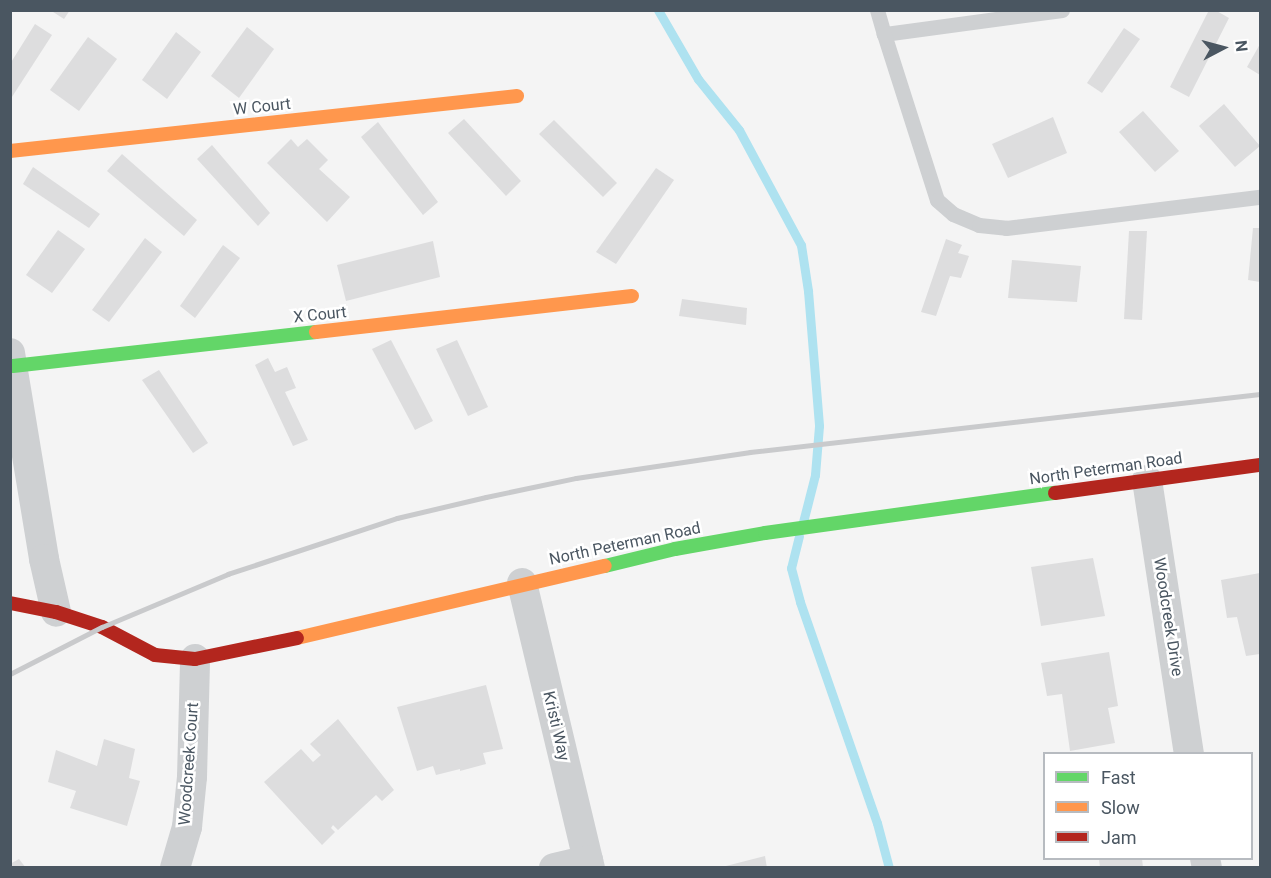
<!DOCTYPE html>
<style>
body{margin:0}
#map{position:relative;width:1271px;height:878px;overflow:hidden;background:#f4f4f4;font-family:Roboto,sans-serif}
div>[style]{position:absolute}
.stream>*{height:9px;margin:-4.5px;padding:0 4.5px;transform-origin:4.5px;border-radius:4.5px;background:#aee2f0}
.building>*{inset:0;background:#ddddde}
.lane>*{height:15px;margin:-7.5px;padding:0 7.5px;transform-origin:7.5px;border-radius:7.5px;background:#ced0d2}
.street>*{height:30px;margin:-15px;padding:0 15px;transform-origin:15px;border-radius:15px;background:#ced0d2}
.fast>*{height:14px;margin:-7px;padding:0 7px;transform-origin:7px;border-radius:7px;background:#63d668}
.slow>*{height:14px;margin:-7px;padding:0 7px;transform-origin:7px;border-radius:7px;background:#ff974d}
.jam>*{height:14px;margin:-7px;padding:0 7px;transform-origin:7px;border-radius:7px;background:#b3261e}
.rail>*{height:4.5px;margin:-2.25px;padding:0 2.25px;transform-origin:2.25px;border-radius:2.25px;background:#c9cacc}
span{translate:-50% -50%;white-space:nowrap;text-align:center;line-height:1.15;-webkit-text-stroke:5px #fff;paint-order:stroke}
.street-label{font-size:16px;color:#4a5661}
.frame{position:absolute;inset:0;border:12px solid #4a5661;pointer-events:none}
.legend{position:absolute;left:1043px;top:752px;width:210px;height:108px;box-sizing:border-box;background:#fff;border:2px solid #b7bbc0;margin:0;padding:8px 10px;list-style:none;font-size:18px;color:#4a5661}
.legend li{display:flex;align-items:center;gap:12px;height:30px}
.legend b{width:30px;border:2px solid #b7bbc0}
.north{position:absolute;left:1193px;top:18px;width:60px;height:60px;-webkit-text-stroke:4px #fff;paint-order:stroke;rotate:84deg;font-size:16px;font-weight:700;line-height:24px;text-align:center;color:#4a5661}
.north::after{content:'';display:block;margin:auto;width:21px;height:27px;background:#4a5661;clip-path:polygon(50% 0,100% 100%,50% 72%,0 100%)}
</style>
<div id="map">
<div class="stream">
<i style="left:658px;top:10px;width:80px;rotate:59.9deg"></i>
<i style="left:698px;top:79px;width:65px;rotate:51.2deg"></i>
<i style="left:739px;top:130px;width:131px;rotate:61.7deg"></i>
<i style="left:801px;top:245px;width:47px;rotate:81.3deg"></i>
<i style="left:808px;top:291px;width:135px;rotate:85.3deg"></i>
<i style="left:819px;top:426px;width:49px;rotate:94.7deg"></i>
<i style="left:815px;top:475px;width:49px;rotate:104.3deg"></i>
<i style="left:799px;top:536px;width:33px;rotate:104deg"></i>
<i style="left:791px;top:568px;width:35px;rotate:75deg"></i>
<i style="left:800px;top:602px;width:234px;rotate:70.8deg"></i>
<i style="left:877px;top:823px;width:47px;rotate:75.1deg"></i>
</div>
<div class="building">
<i style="clip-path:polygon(50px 10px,70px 10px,64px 19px)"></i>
<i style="clip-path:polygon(1209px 10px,1215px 10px,1229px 18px,1189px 97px,1170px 87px)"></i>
<i style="clip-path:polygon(35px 24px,52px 35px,10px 100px,10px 64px)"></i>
<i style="clip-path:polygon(247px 27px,274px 49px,239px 98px,211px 76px)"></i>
<i style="clip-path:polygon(1124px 28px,1140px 39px,1102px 93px,1087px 83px)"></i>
<i style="clip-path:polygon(176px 32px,201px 52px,167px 99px,142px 80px)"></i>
<i style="clip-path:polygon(88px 37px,117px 59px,79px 111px,50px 90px)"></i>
<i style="clip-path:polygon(1260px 44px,1260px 75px,1247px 67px)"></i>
<i style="clip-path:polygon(1224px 104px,1260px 146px,1235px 167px,1199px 126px)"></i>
<i style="clip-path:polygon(1143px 111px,1179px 151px,1155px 172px,1119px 132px)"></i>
<i style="clip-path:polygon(1053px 117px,1067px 153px,1008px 178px,992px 144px)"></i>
<i style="clip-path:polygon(464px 119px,521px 181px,506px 196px,448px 133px)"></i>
<i style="clip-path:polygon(554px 120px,617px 183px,603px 197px,539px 134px)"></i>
<i style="clip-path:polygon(378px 122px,438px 202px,423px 215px,361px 137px)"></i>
<i style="clip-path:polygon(291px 139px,298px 147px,307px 139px,328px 160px,319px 169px,350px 197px,327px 222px,267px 163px)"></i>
<i style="clip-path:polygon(212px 145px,270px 213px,258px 226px,197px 159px)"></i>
<i style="clip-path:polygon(122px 154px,197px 220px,184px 236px,107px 171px)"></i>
<i style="clip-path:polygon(33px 167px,100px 214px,89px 228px,23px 184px)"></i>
<i style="clip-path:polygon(656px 168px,674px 180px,616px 264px,596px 252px)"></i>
<i style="clip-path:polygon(1253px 228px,1260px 228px,1260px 282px,1248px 280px)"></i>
<i style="clip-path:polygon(58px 230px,85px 249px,52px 293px,26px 275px)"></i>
<i style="clip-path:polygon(1129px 231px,1147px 231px,1142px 320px,1124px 319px)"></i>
<i style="clip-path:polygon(145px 238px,162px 252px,109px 322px,92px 310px)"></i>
<i style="clip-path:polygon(946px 239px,962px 245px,958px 253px,969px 256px,961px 278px,950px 276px,936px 316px,921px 312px)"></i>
<i style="clip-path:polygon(433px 241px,440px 277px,346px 301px,337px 265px)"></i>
<i style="clip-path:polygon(223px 245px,240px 258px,195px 318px,180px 306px)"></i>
<i style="clip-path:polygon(1012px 260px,1081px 266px,1077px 302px,1008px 298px)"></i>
<i style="clip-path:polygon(682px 299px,747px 308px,746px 325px,679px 316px)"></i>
<i style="clip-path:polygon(391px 340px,433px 421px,415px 430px,372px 349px)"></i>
<i style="clip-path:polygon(457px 340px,488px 407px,468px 416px,436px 349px)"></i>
<i style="clip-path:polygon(268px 358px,275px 372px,287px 367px,296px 388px,285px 392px,308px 440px,293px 446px,255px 365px)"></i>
<i style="clip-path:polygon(159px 370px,208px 443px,193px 453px,142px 380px)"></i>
<i style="clip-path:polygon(1093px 558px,1105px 616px,1041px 626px,1031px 567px)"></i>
<i style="clip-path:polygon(1260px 573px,1260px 654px,1246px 656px,1237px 617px,1227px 618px,1221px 580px)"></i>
<i style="clip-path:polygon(1109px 652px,1118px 706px,1108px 708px,1115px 743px,1070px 751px,1062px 694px,1047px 696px,1041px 663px)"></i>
<i style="clip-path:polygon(486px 685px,503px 749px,483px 753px,486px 764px,460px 771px,460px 769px,436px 775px,433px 766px,417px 771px,397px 707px)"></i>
<i style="clip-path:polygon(338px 719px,394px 790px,382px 801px,376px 795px,338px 830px,333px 825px,331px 828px,335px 832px,322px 845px,264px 782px,301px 749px,313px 762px,321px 755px,310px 744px)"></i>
<i style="clip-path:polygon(104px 739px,135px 749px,129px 778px,140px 781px,127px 826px,70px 808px,76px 791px,48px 782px,56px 750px,97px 766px)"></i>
<i style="clip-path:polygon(765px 856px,767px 868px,722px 868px,722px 867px)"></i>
<i style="clip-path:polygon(1099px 858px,1142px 858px,1143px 868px,1100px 868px)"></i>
<i style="clip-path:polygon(19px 859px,26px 868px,10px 868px,10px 864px)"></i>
</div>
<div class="lane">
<i style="left:877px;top:10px;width:25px;rotate:74deg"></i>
<i style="left:1062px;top:10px;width:180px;rotate:172.3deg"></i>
<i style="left:884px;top:34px;width:174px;rotate:72.3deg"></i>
<i style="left:937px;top:200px;width:21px;rotate:41deg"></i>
<i style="left:953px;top:214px;width:28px;rotate:23deg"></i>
<i style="left:979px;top:225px;width:27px;rotate:6deg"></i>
<i style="left:1006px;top:228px;width:256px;rotate:-7deg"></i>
</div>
<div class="street">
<i style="left:10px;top:353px;width:209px;rotate:80.6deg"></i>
<i style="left:44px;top:559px;width:54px;rotate:77.2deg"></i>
<i style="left:1147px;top:480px;width:277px;rotate:81.3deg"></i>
<i style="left:522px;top:583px;width:293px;rotate:76.6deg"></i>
<i style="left:1205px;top:858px;width:10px;rotate:79deg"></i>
<i style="left:175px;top:868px;width:43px;rotate:-73.7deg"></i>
<i style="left:187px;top:827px;width:50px;rotate:-84.3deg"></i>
<i style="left:192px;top:777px;width:118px;rotate:-88.5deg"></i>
<i style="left:554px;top:868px;width:35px;rotate:-13deg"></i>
</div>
<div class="fast">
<i style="left:13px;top:366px;width:305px;rotate:-6.4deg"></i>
<i style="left:605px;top:566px;width:72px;rotate:-13.7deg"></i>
<i style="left:675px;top:549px;width:91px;rotate:-10.1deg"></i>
<i style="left:765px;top:533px;width:293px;rotate:-7.9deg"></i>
</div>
<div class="slow">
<i style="left:10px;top:151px;width:510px;rotate:-6.19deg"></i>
<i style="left:316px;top:332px;width:318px;rotate:-6.5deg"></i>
<i style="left:297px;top:638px;width:316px;rotate:-13.2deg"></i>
</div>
<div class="jam">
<i style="left:1055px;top:493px;width:207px;rotate:-7.8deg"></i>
<i style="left:10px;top:603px;width:47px;rotate:11.1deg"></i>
<i style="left:56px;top:612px;width:48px;rotate:18.1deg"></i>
<i style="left:102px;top:627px;width:60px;rotate:27.8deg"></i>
<i style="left:155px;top:655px;width:40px;rotate:5.7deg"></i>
<i style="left:195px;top:659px;width:104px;rotate:-11.6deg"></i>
</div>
<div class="rail">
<i style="left:10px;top:674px;width:103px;rotate:-27.1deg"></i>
<i style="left:102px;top:627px;width:137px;rotate:-22.8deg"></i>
<i style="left:228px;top:574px;width:178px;rotate:-18.3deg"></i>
<i style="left:397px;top:518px;width:91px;rotate:-13.3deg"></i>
<i style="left:486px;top:497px;width:92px;rotate:-11.9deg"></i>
<i style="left:576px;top:478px;width:176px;rotate:-8.5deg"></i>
<i style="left:750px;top:452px;width:513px;rotate:-6.49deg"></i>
</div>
<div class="street-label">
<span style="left:262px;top:107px;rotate:-6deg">W Court</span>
<span style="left:320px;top:315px;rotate:-6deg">X Court</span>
<span style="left:1106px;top:469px;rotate:-8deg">North Peterman Road</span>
<span style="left:625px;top:544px;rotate:-12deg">North Peterman Road</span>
<span style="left:1168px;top:617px;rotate:81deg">Woodcreek Drive</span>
<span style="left:556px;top:726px;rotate:77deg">Kristi Way</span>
<span style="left:189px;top:764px;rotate:-86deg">Woodcreek Court</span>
</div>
<div class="frame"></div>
<ul class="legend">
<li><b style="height:8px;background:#63d668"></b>Fast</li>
<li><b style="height:8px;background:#ff974d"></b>Slow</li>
<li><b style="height:8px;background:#b3261e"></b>Jam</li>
</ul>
<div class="north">N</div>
</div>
